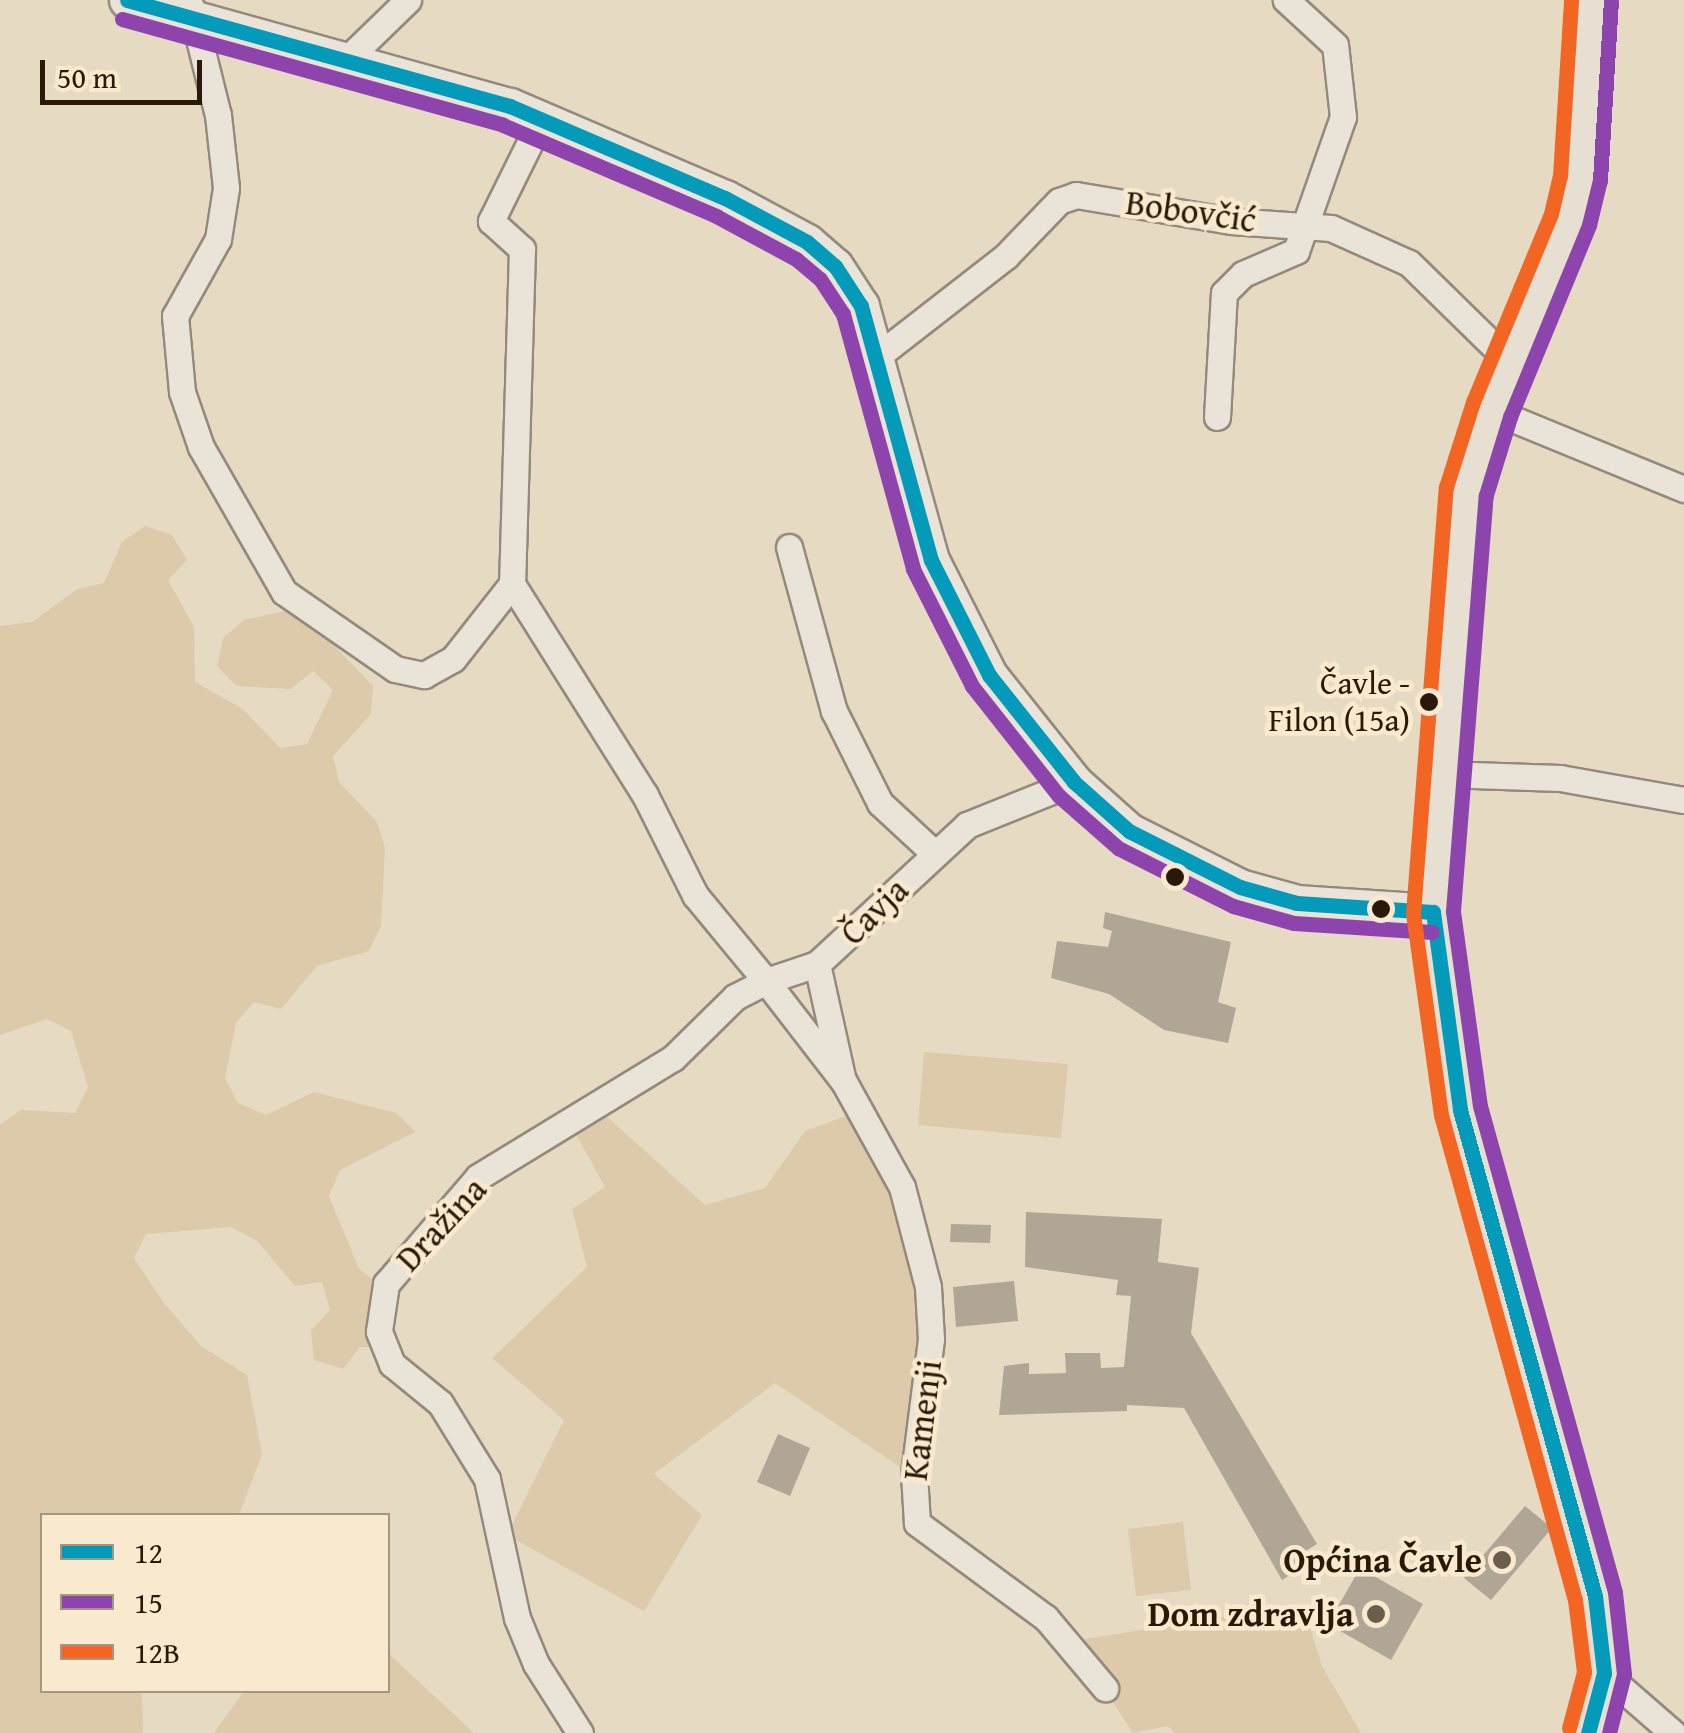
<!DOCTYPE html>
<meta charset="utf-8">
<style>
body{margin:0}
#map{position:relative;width:1684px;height:1733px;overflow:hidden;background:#e7dac3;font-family:"Gentium Book Plus",serif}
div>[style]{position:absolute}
.green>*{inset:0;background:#dccaab}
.building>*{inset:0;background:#b1a696}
.roads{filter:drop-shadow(2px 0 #948a7c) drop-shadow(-2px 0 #948a7c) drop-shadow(0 2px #948a7c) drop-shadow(0 -2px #948a7c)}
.street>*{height:25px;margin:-12.5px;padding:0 12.5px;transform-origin:12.5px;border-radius:12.5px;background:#eae3d8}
.secondary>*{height:35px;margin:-17.5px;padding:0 17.5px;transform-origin:17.5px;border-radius:17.5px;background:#eae3d8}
.primary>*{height:38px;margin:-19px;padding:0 19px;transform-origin:19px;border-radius:19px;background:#e7dfd2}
.bus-1>*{height:15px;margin:-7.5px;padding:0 7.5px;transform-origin:7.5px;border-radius:7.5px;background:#049bba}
.bus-2>*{height:15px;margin:-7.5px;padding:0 7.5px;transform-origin:7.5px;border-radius:7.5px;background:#8e44ad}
.bus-3>*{height:15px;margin:-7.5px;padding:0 7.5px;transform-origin:7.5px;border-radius:7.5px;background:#f26522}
.dots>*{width:28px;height:28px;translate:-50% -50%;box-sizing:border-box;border:5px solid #f9e9ce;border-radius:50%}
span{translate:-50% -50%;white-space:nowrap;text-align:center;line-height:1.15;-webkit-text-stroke:9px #f9e9ce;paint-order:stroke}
.bus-label{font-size:32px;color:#2a1909}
.right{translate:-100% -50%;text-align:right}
.street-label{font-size:35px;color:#2a1909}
.poi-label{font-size:35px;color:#2a1909;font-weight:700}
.legend{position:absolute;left:40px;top:1513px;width:350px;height:180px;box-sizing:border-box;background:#f9e9ce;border:2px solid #a6967f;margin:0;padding:12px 18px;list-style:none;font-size:30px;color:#2a1909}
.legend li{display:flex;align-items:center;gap:20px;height:50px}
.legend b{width:50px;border:2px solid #a6967f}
.scale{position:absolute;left:40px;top:60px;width:162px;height:45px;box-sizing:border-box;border:5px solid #2a1909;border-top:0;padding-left:12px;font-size:30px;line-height:35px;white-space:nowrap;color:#2a1909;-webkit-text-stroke:8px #f9e9ce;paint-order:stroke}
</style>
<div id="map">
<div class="green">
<i style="clip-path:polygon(145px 526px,172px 535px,187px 560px,168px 580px,194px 627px,195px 682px,243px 709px,280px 748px,307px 744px,333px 690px,313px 671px,291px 689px,236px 686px,217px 666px,223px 638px,244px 620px,298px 608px,373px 686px,371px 714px,333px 756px,339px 782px,377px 822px,385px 848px,381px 926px,369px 951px,317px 966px,281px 1009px,254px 1002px,236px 1023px,225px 1078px,238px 1103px,266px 1115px,314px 1092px,396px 1113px,415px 1132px,340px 1170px,329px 1196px,359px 1269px,382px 1287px,371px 1310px,371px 1347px,360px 1347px,343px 1369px,314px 1360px,311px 1331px,330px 1310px,322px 1282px,295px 1286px,257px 1241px,231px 1227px,146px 1234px,134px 1258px,164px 1303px,201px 1346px,247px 1375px,262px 1454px,239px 1515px,42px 1516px,42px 1690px,142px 1691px,143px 1733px,0 1733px,0 1125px,21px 1110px,75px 1113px,88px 1087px,71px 1031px,47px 1019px,0 1035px,0 626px,32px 622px,77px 589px,104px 583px,122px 542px)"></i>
<i style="clip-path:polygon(924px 1052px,1068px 1064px,1061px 1138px,918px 1125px)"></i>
<i style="clip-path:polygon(854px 1113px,895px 1195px,922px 1297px,906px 1471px,775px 1383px,654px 1474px,702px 1515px,644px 1611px,507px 1535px,564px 1420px,492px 1358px,587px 1267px,572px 1209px,605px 1187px,576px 1134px,605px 1115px,705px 1205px,765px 1188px,805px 1131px)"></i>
<i style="clip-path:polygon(1183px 1522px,1191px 1590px,1136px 1596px,1128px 1529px)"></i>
<i style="clip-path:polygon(1303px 1604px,1322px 1666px,1361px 1733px,1175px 1733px,1168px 1726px,1133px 1733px,1073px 1641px)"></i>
<i style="clip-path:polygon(388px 1653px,474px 1733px,214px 1733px,244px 1691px,388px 1690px)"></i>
</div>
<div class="building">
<i style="clip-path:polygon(1105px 912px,1231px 942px,1218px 1002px,1236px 1008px,1228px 1043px,1164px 1030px,1109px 994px,1051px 978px,1057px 941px,1108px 947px,1112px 931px,1103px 928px)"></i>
<i style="clip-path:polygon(1026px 1212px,1162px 1219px,1158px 1262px,1199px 1268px,1191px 1333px,1317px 1544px,1302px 1553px,1308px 1564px,1282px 1580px,1184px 1408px,1127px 1405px,1127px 1411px,999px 1415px,1004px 1366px,1029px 1363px,1029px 1374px,1066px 1373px,1065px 1353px,1100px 1353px,1101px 1368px,1124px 1367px,1131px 1296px,1116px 1295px,1118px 1280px,1025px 1267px)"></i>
<i style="clip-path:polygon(951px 1224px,991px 1225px,990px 1243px,950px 1242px)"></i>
<i style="clip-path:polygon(1014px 1281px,1018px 1321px,956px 1327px,953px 1287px)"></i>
<i style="clip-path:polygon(778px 1434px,810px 1448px,790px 1496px,757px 1482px)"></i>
<i style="clip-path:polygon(1525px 1506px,1552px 1528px,1491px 1600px,1464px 1578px)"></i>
<i style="clip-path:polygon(1360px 1568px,1423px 1604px,1391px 1660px,1328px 1624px)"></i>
</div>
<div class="roads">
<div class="street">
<i style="left:191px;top:7px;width:111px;rotate:76deg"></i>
<i style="left:218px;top:115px;width:73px;rotate:83.7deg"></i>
<i style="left:226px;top:188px;width:52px;rotate:98.9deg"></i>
<i style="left:218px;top:239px;width:88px;rotate:119.2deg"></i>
<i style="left:175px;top:316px;width:76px;rotate:84.7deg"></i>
<i style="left:182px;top:392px;width:58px;rotate:70.9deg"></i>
<i style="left:201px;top:447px;width:167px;rotate:60.2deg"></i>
<i style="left:284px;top:592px;width:135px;rotate:34.7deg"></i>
<i style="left:395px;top:669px;width:30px;rotate:12deg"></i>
<i style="left:424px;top:675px;width:33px;rotate:-29deg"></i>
<i style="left:453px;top:659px;width:95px;rotate:-51.8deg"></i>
<i style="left:345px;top:61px;width:88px;rotate:-44.1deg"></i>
<i style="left:541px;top:120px;width:113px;rotate:116.3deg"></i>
<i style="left:491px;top:221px;width:42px;rotate:42.1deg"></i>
<i style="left:522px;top:249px;width:335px;rotate:91.7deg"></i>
<i style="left:512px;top:584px;width:249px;rotate:57.8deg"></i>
<i style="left:645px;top:795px;width:112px;rotate:63.4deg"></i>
<i style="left:695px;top:895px;width:112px;rotate:50.5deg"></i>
<i style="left:766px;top:981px;width:54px;rotate:-18.4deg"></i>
<i style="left:817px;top:964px;width:205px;rotate:-42.8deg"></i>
<i style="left:967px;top:825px;width:115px;rotate:-21.9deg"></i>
<i style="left:879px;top:355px;width:161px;rotate:-37.9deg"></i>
<i style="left:1006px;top:256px;width:76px;rotate:-46.1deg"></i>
<i style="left:1059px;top:201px;width:18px;rotate:-19deg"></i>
<i style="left:1076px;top:195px;width:157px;rotate:9.5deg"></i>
<i style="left:1231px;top:221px;width:100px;rotate:4deg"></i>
<i style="left:1331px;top:228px;width:85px;rotate:24.2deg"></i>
<i style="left:1409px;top:263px;width:144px;rotate:44.4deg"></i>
<i style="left:1491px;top:410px;width:209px;rotate:22.3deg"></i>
<i style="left:1217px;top:417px;width:124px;rotate:-86.8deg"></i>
<i style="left:1224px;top:293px;width:27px;rotate:-45deg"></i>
<i style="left:1243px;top:274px;width:58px;rotate:-23.5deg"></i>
<i style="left:1296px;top:251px;width:142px;rotate:-70.7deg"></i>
<i style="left:1343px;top:117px;width:72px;rotate:-96.3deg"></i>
<i style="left:1335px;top:45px;width:67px;rotate:-137.4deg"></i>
<i style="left:789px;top:547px;width:170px;rotate:74.7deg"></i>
<i style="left:834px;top:711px;width:103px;rotate:63.4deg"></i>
<i style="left:880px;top:803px;width:74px;rotate:42.8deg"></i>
<i style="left:1443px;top:774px;width:117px;rotate:2deg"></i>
<i style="left:1560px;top:778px;width:126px;rotate:10.1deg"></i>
<i style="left:817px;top:964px;width:116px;rotate:77.5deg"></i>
<i style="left:1604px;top:1673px;width:91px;rotate:41deg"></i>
<i style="left:580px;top:1733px;width:82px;rotate:-122.5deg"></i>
<i style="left:536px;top:1664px;width:50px;rotate:-112.4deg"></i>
<i style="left:517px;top:1618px;width:142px;rotate:-102.2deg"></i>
<i style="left:487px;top:1479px;width:89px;rotate:-121.7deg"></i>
<i style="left:440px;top:1403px;width:62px;rotate:-140.9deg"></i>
<i style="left:392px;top:1364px;width:35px;rotate:-112deg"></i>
<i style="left:379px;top:1331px;width:48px;rotate:-81.5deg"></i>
<i style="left:386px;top:1284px;width:141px;rotate:-49.3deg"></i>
<i style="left:478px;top:1177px;width:228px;rotate:-31.4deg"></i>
<i style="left:673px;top:1058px;width:87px;rotate:-44.5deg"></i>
<i style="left:735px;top:997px;width:35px;rotate:-27deg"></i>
<i style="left:766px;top:981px;width:128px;rotate:52.3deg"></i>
<i style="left:844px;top:1082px;width:120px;rotate:61.1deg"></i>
<i style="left:902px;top:1187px;width:103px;rotate:75.4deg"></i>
<i style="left:928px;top:1287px;width:52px;rotate:86.7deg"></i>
<i style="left:931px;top:1339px;width:136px;rotate:97.2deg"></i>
<i style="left:914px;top:1474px;width:49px;rotate:86.5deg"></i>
<i style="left:917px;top:1523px;width:160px;rotate:36.4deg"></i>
<i style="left:1046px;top:1618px;width:92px;rotate:49.9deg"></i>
</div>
<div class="secondary">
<i style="left:127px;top:0;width:397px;rotate:15.5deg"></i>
<i style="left:510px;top:106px;width:234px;rotate:23.2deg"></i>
<i style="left:725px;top:198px;width:93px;rotate:28.2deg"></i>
<i style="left:807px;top:242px;width:37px;rotate:41deg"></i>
<i style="left:835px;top:266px;width:48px;rotate:57deg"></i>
<i style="left:861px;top:306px;width:263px;rotate:74.6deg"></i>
<i style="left:931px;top:560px;width:129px;rotate:63.2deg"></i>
<i style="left:989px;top:675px;width:137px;rotate:51.5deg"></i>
<i style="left:1074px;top:782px;width:74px;rotate:41.7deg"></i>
<i style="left:1129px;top:831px;width:124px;rotate:26.8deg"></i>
<i style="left:1240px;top:887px;width:59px;rotate:15.7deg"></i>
<i style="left:1297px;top:903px;width:136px;rotate:3.8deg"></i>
</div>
<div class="primary">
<i style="left:1588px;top:1733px;width:62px;rotate:-75.1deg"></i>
<i style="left:1604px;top:1673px;width:78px;rotate:-96.7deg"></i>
<i style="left:1595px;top:1596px;width:504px;rotate:-105.52deg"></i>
<i style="left:1460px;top:1110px;width:200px;rotate:-97.8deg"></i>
<i style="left:1433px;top:912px;width:422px;rotate:-85.5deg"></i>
<i style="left:1466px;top:491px;width:85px;rotate:-72.8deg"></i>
<i style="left:1491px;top:410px;width:206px;rotate:-67.4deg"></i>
<i style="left:1570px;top:220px;width:42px;rotate:-76.3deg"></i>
<i style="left:1580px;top:179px;width:179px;rotate:-86.5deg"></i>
</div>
</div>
<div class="bus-1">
<i style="left:127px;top:0;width:397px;rotate:15.5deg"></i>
<i style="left:510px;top:106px;width:234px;rotate:23.2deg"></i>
<i style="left:725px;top:198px;width:93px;rotate:28.2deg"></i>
<i style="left:807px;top:242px;width:37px;rotate:41deg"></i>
<i style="left:835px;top:266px;width:48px;rotate:57deg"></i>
<i style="left:861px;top:306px;width:263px;rotate:74.6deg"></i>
<i style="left:931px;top:560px;width:129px;rotate:63.2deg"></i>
<i style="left:989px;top:675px;width:137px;rotate:51.5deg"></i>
<i style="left:1074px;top:782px;width:74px;rotate:41.7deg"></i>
<i style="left:1129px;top:831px;width:124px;rotate:26.8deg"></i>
<i style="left:1240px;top:887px;width:59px;rotate:15.7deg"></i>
<i style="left:1297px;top:903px;width:136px;rotate:3.8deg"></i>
<i style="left:1433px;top:912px;width:200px;rotate:82.2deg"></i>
<i style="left:1460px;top:1110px;width:504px;rotate:74.48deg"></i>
<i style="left:1595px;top:1596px;width:78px;rotate:83.3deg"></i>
<i style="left:1604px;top:1673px;width:62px;rotate:104.9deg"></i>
</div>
<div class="bus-2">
<i style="left:122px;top:19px;width:395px;rotate:15.5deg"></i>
<i style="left:503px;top:125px;width:232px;rotate:23.1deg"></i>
<i style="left:716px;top:216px;width:91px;rotate:28.3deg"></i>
<i style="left:796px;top:259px;width:31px;rotate:40deg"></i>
<i style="left:820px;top:279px;width:42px;rotate:56.7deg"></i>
<i style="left:843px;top:314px;width:264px;rotate:74.6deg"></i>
<i style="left:913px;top:569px;width:131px;rotate:63.2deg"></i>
<i style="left:972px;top:686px;width:140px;rotate:51.7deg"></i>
<i style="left:1059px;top:796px;width:79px;rotate:41.4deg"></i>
<i style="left:1118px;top:848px;width:129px;rotate:26.8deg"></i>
<i style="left:1233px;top:906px;width:63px;rotate:15.6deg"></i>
<i style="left:1294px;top:923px;width:138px;rotate:3.7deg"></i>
<i style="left:1609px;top:1733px;width:61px;rotate:-75.7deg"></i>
<i style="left:1624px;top:1674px;width:82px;rotate:-96.3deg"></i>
<i style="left:1615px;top:1592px;width:504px;rotate:-105.52deg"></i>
<i style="left:1480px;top:1106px;width:197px;rotate:-97.9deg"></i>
<i style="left:1453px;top:911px;width:417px;rotate:-85.5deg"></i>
<i style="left:1486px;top:495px;width:82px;rotate:-72.9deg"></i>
<i style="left:1510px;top:417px;width:208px;rotate:-67.6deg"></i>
<i style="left:1589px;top:225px;width:46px;rotate:-76.3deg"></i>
<i style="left:1600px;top:180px;width:179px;rotate:-86.5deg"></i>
</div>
<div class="bus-3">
<i style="left:1569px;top:1728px;width:58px;rotate:-75deg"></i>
<i style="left:1584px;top:1672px;width:73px;rotate:-97.1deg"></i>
<i style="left:1575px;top:1600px;width:503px;rotate:-105.44deg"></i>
<i style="left:1441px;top:1115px;width:204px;rotate:-97.9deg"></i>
<i style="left:1413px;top:913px;width:427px;rotate:-85.6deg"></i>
<i style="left:1446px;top:487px;width:89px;rotate:-72.4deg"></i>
<i style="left:1473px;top:402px;width:204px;rotate:-67.5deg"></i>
<i style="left:1551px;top:214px;width:39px;rotate:-77deg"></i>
<i style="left:1560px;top:176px;width:176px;rotate:-86.4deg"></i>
</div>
<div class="dots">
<i style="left:1429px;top:702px;background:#2a1909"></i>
<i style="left:1175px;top:877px;background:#2a1909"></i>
<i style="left:1381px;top:909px;background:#2a1909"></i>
<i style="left:1502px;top:1560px;background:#6c5d4a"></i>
<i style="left:1376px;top:1614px;background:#6c5d4a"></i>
</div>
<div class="bus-label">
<span class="right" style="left:1410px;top:702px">Čavle -<br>Filon (15a)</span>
</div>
<div class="street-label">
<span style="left:1191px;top:211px;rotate:8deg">Bobovčić</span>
<span style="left:874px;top:911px;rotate:-44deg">Čavja</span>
<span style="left:441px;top:1224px;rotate:-47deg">Dražina</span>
<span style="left:922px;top:1420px;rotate:-83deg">Kamenji</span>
</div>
<div class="poi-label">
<span class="right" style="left:1482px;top:1560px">Općina Čavle</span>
<span class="right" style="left:1354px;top:1614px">Dom zdravlja</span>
</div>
<ul class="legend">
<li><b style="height:12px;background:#049bba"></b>12</li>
<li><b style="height:12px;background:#8e44ad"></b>15</li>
<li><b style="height:12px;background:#f26522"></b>12B</li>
</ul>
<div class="scale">50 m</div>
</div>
